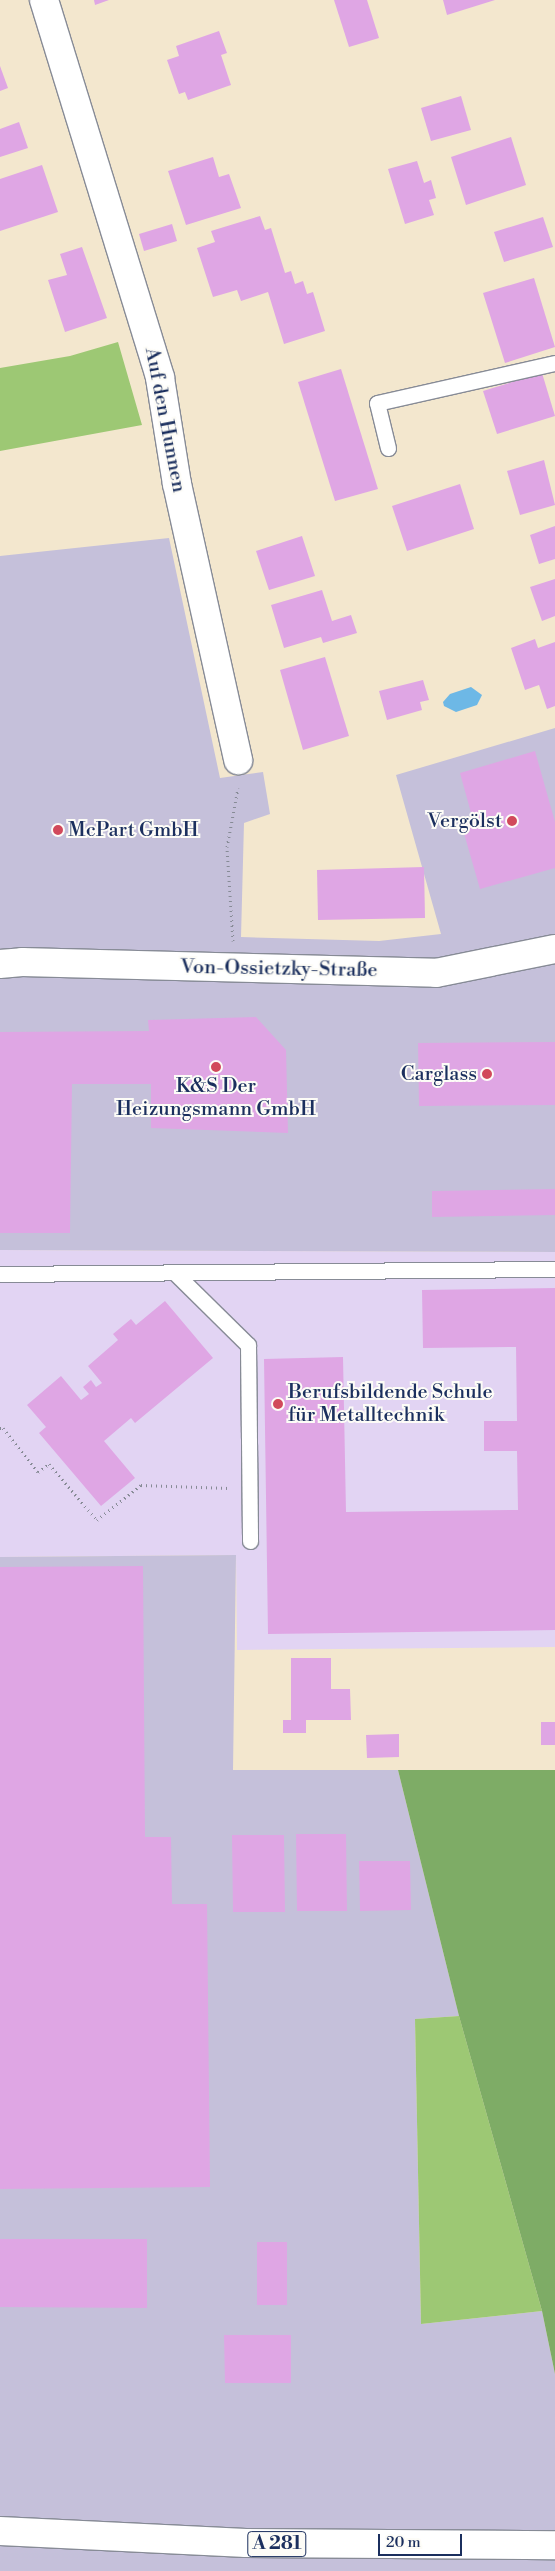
<!DOCTYPE html>
<meta charset="utf-8">
<style>
body{margin:0}
#map{position:relative;width:555px;height:2571px;overflow:hidden;background:#f3e7ce;font-family:"Libre Bodoni",serif}
div>[style]{position:absolute}
.built>*{inset:0;background:#e2d4f3}
.industrial>*{inset:0;background:#c5c0da}
.green>*{inset:0;background:#9dc874}
.forest>*{inset:0;background:#7eac66}
.water>*{inset:0;background:#6db8e6}
.building>*{inset:0;background:#dfa6e4}
.path>*{height:3px;margin-top:-1.5px;transform-origin:0;background:repeating-linear-gradient(90deg,#878b96 0 1px,transparent 0 5px)}
.roads{filter:drop-shadow(1px 0 #878b96) drop-shadow(-1px 0 #878b96) drop-shadow(0 1px #878b96) drop-shadow(0 -1px #878b96)}
.lane>*{height:15px;margin:-7.5px;padding:0 7.5px;transform-origin:7.5px;border-radius:7.5px;background:#fff}
.street>*{height:28px;margin:-14px;padding:0 14px;transform-origin:14px;border-radius:14px;background:#fff}
.highway>*{height:28px;margin:-14px;padding:0 14px;transform-origin:14px;border-radius:14px;background:#fff}
.dots>*{width:14px;height:14px;translate:-50% -50%;box-sizing:border-box;border:2px solid #fdfcf7;border-radius:50%}
span{translate:-50% -50%;white-space:nowrap;text-align:center;line-height:1.15;-webkit-text-stroke:4px #fdfcf7;paint-order:stroke}
.shield-label span{padding:1px 4px;background:#fdfcf7;border:1px solid;border-radius:4px;-webkit-text-stroke-width:0}
.shield-label{font-size:19px;color:#1b2f5e;font-weight:700}
.street-label{font-size:20px;color:#1b2f5e}
.poi-label{font-size:20px;color:#1b2f5e}
.right{translate:-100% -50%;text-align:right}
.left{translate:0 -50%;text-align:left}
.scale{position:absolute;left:378px;top:2534px;width:84px;height:22px;box-sizing:border-box;border:2px solid #1b2f5e;border-top:0;padding-left:6px;font-size:15px;line-height:18px;white-space:nowrap;color:#1b2f5e;-webkit-text-stroke:4px #fdfcf7;paint-order:stroke}
</style>
<div id="map">
<div class="built">
<i style="clip-path:polygon(0 1250px,555px 1252px,555px 1647px,237px 1650px,236px 1555px,0 1557px)"></i>
</div>
<div class="industrial">
<i style="clip-path:polygon(169px 538px,220px 778px,263px 772px,270px 814px,244px 823px,241px 937px,379px 941px,441px 934px,396px 775px,555px 728px,555px 1252px,0 1250px,0 556px)"></i>
<i style="clip-path:polygon(236px 1555px,233px 1770px,398px 1770px,459px 2016px,415px 2019px,421px 2324px,542px 2311px,555px 2374px,555px 2571px,0 2571px,0 1557px)"></i>
</div>
<div class="green">
<i style="clip-path:polygon(118px 342px,142px 425px,0 451px,0 368px,70px 356px)"></i>
<i style="clip-path:polygon(459px 2016px,542px 2311px,421px 2324px,415px 2019px)"></i>
</div>
<div class="forest">
<i style="clip-path:polygon(398px 1770px,555px 1770px,555px 2374px,542px 2311px,459px 2016px)"></i>
</div>
<div class="water">
<i style="clip-path:polygon(471px 687px,482px 695px,477px 705px,456px 712px,444px 706px,443px 702px,450px 694px)"></i>
</div>
<div class="building">
<i style="clip-path:polygon(94px 0,109px 0,95px 5px)"></i>
<i style="clip-path:polygon(334px 0,367px 0,379px 38px,349px 47px)"></i>
<i style="clip-path:polygon(443px 0,495px 0,447px 15px)"></i>
<i style="clip-path:polygon(219px 31px,227px 53px,221px 55px,231px 85px,188px 100px,185px 92px,179px 94px,167px 60px,179px 56px,176px 46px)"></i>
<i style="clip-path:polygon(0 66px,8px 88px,0 91px)"></i>
<i style="clip-path:polygon(461px 96px,471px 130px,431px 141px,421px 108px)"></i>
<i style="clip-path:polygon(19px 122px,28px 148px,0 157px,0 129px)"></i>
<i style="clip-path:polygon(511px 137px,526px 185px,466px 205px,451px 157px)"></i>
<i style="clip-path:polygon(213px 157px,219px 177px,229px 174px,241px 208px,186px 225px,168px 171px)"></i>
<i style="clip-path:polygon(417px 161px,424px 183px,431px 180px,436px 198px,429px 200px,434px 215px,405px 224px,388px 169px)"></i>
<i style="clip-path:polygon(42px 165px,58px 212px,0 231px,0 179px)"></i>
<i style="clip-path:polygon(260px 216px,265px 230px,271px 228px,285px 273px,291px 271px,295px 284px,303px 281px,307px 294px,313px 292px,325px 331px,284px 344px,268px 292px,241px 301px,237px 290px,213px 297px,197px 248px,215px 242px,211px 231px)"></i>
<i style="clip-path:polygon(543px 217px,553px 247px,504px 262px,494px 232px)"></i>
<i style="clip-path:polygon(172px 224px,177px 241px,144px 251px,139px 234px)"></i>
<i style="clip-path:polygon(82px 247px,107px 318px,65px 332px,48px 280px,67px 275px,60px 254px)"></i>
<i style="clip-path:polygon(534px 278px,555px 347px,505px 363px,483px 293px)"></i>
<i style="clip-path:polygon(341px 369px,378px 489px,335px 501px,298px 382px)"></i>
<i style="clip-path:polygon(542px 373px,555px 416px,497px 434px,483px 391px)"></i>
<i style="clip-path:polygon(544px 460px,555px 505px,520px 515px,507px 471px)"></i>
<i style="clip-path:polygon(460px 484px,474px 529px,407px 551px,392px 506px)"></i>
<i style="clip-path:polygon(555px 526px,555px 559px,539px 564px,530px 535px)"></i>
<i style="clip-path:polygon(302px 536px,315px 576px,269px 590px,256px 551px)"></i>
<i style="clip-path:polygon(555px 579px,555px 616px,542px 621px,530px 587px)"></i>
<i style="clip-path:polygon(322px 590px,332px 621px,351px 615px,357px 633px,323px 643px,321px 637px,284px 648px,271px 605px)"></i>
<i style="clip-path:polygon(535px 639px,538px 648px,555px 642px,555px 706px,547px 709px,539px 685px,525px 690px,511px 648px)"></i>
<i style="clip-path:polygon(325px 657px,349px 736px,303px 750px,280px 670px)"></i>
<i style="clip-path:polygon(423px 680px,429px 700px,420px 702px,422px 710px,387px 720px,379px 691px)"></i>
<i style="clip-path:polygon(535px 751px,555px 822px,555px 868px,480px 889px,461px 823px,473px 820px,460px 773px)"></i>
<i style="clip-path:polygon(424px 867px,425px 918px,318px 920px,317px 870px)"></i>
<i style="clip-path:polygon(256px 1017px,286px 1050px,288px 1133px,151px 1128px,151px 1084px,72px 1084px,70px 1233px,0 1233px,0 1032px,149px 1031px,148px 1020px)"></i>
<i style="clip-path:polygon(555px 1042px,555px 1105px,419px 1106px,418px 1043px)"></i>
<i style="clip-path:polygon(555px 1189px,555px 1215px,432px 1217px,432px 1191px)"></i>
<i style="clip-path:polygon(555px 1288px,555px 1630px,268px 1634px,264px 1359px,343px 1357px,346px 1512px,518px 1510px,517px 1451px,484px 1451px,484px 1421px,517px 1421px,516px 1347px,423px 1348px,422px 1290px)"></i>
<i style="clip-path:polygon(165px 1301px,213px 1358px,135px 1423px,131px 1418px,104px 1441px,135px 1478px,101px 1506px,39px 1433px,46px 1427px,27px 1405px,61px 1376px,81px 1400px,89px 1394px,83px 1387px,91px 1380px,96px 1387px,102px 1383px,88px 1366px,118px 1340px,113px 1334px,131px 1319px,136px 1325px)"></i>
<i style="clip-path:polygon(143px 1566px,145px 1837px,171px 1837px,172px 1904px,207px 1904px,210px 2187px,0 2189px,0 1567px)"></i>
<i style="clip-path:polygon(291px 1658px,331px 1658px,331px 1689px,350px 1689px,351px 1720px,306px 1720px,306px 1733px,283px 1733px,283px 1720px,291px 1720px)"></i>
<i style="clip-path:polygon(541px 1722px,555px 1722px,555px 1745px,541px 1745px)"></i>
<i style="clip-path:polygon(399px 1734px,399px 1757px,367px 1758px,366px 1735px)"></i>
<i style="clip-path:polygon(296px 1834px,346px 1834px,347px 1911px,297px 1911px)"></i>
<i style="clip-path:polygon(232px 1835px,284px 1835px,285px 1912px,233px 1912px)"></i>
<i style="clip-path:polygon(359px 1861px,410px 1861px,411px 1910px,360px 1911px)"></i>
<i style="clip-path:polygon(0 2239px,147px 2239px,147px 2308px,0 2307px)"></i>
<i style="clip-path:polygon(257px 2242px,287px 2242px,287px 2305px,257px 2305px)"></i>
<i style="clip-path:polygon(224px 2335px,291px 2335px,291px 2383px,225px 2383px)"></i>
</div>
<div class="path">
<i style="left:233px;top:941px;width:94px;rotate:-93.7deg"></i>
<i style="left:227px;top:847px;width:60px;rotate:-79.4deg"></i>
<i style="left:0;top:1428px;width:3px"></i>
<i style="left:3px;top:1428px;width:56px;rotate:51.5deg"></i>
<i style="left:38px;top:1472px;width:14px;rotate:-36deg"></i>
<i style="left:49px;top:1464px;width:74px;rotate:49.4deg"></i>
<i style="left:97px;top:1520px;width:56px;rotate:-38.5deg"></i>
<i style="left:141px;top:1485px;width:88px;rotate:2deg"></i>
</div>
<div class="roads">
<div class="lane">
<i style="left:388px;top:448px;width:46px;rotate:-103.7deg"></i>
<i style="left:377px;top:403px;width:182px;rotate:-12.7deg"></i>
<i style="left:0;top:1274px;width:555px;rotate:-0.52deg"></i>
<i style="left:176px;top:1274px;width:101px;rotate:44.6deg"></i>
<i style="left:248px;top:1345px;width:196px;rotate:89.4deg"></i>
</div>
<div class="street">
<i style="left:44px;top:0;width:395px;rotate:72.9deg"></i>
<i style="left:160px;top:378px;width:107px;rotate:80.9deg"></i>
<i style="left:177px;top:484px;width:283px;rotate:77.5deg"></i>
<i style="left:0;top:964px;width:22px;rotate:-5deg"></i>
<i style="left:22px;top:962px;width:414px;rotate:1.5deg"></i>
<i style="left:436px;top:973px;width:121px;rotate:-11.4deg"></i>
</div>
<div class="highway">
<i style="left:0;top:2531px;width:246px;rotate:2.8deg"></i>
<i style="left:246px;top:2543px;width:309px;rotate:0.4deg"></i>
</div>
</div>
<div class="dots">
<i style="left:512px;top:821px;background:#d1495b"></i>
<i style="left:58px;top:830px;background:#d1495b"></i>
<i style="left:216px;top:1067px;background:#d1495b"></i>
<i style="left:487px;top:1074px;background:#d1495b"></i>
<i style="left:278px;top:1404px;background:#d1495b"></i>
</div>
<div class="shield-label">
<span style="left:277px;top:2544px">A 281</span>
</div>
<div class="street-label">
<span style="left:165px;top:420px;rotate:79deg">Auf den Hunnen</span>
<span style="left:279px;top:969px;rotate:1deg">Von-Ossietzky-Straße</span>
</div>
<div class="poi-label">
<span class="right" style="left:502px;top:821px">Vergölst</span>
<span class="left" style="left:68px;top:830px">McPart GmbH</span>
<span class="right" style="left:477px;top:1074px">Carglass</span>
<span style="left:216px;top:1098px">K&amp;S Der<br>Heizungsmann GmbH</span>
<span class="left" style="left:288px;top:1404px">Berufsbildende Schule<br>für Metalltechnik</span>
</div>
<div class="scale">20 m</div>
</div>
